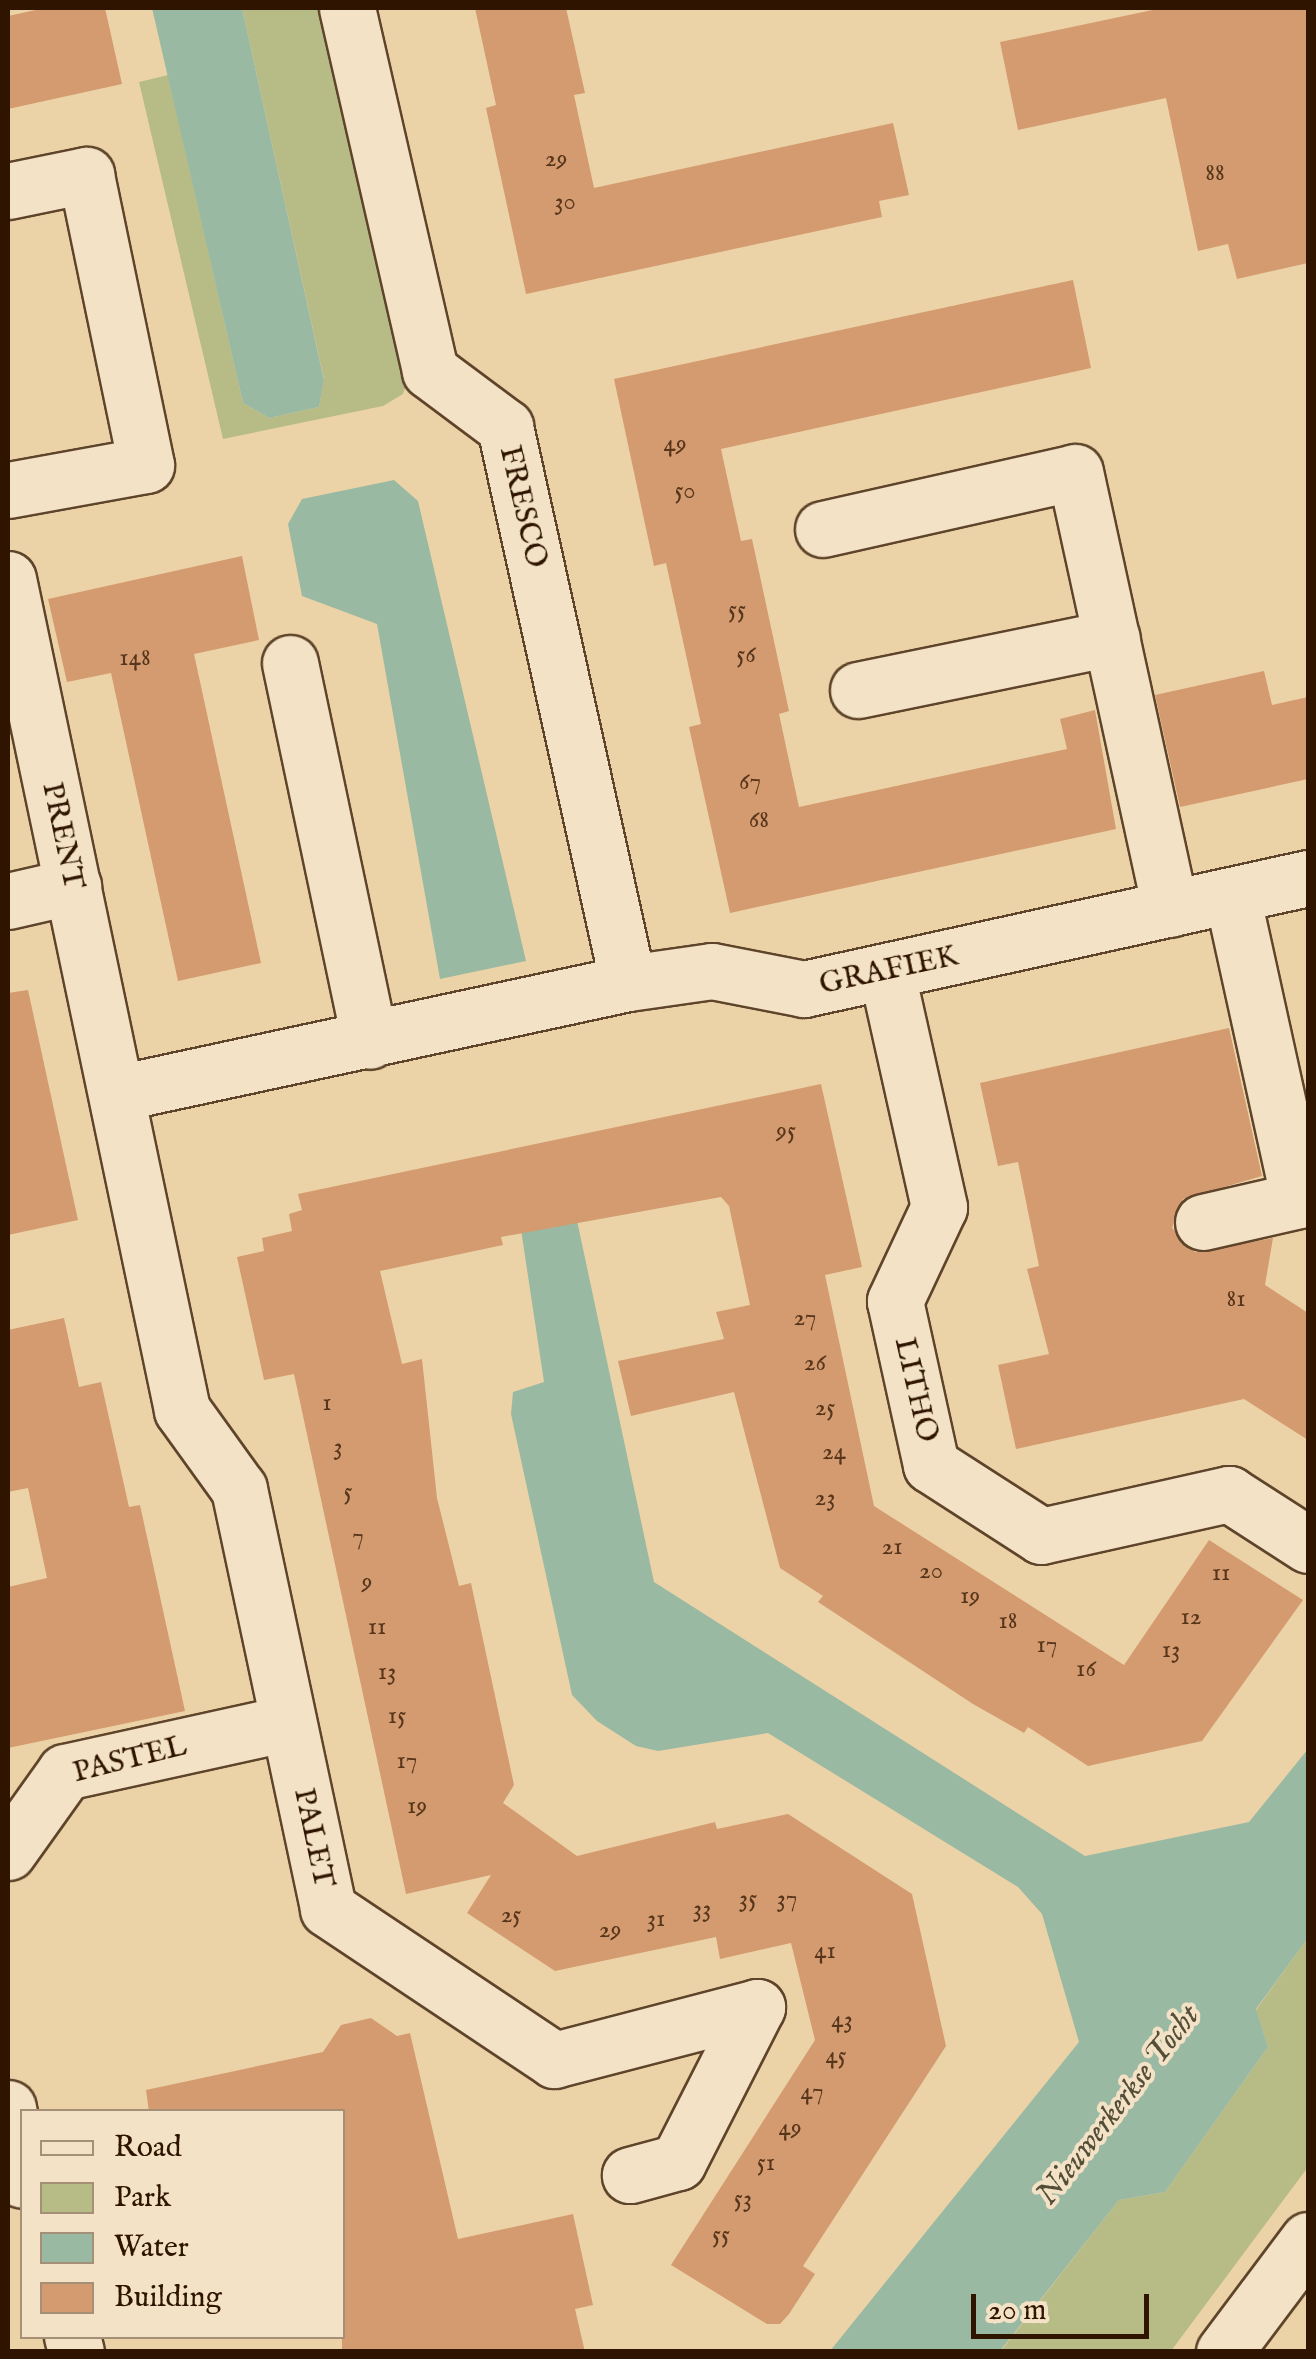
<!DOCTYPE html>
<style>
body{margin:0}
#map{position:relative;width:1316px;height:2359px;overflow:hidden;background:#ecd3a7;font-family:"IM FELL English",serif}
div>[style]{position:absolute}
.green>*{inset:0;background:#b7bc87}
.water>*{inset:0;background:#9ab9a2}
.building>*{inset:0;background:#d39b6f}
.roads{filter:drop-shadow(2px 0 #5e442a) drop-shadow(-2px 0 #5e442a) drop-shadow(0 2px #5e442a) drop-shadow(0 -2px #5e442a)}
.street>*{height:55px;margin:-27.5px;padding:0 27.5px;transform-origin:27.5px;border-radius:27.5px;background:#f3e2c6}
.secondary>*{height:55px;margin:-27.5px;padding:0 27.5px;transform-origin:27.5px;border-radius:27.5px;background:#f3e2c6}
span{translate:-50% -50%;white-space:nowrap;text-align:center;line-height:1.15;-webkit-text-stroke:8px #f3e2c6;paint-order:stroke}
.number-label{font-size:25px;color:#58361c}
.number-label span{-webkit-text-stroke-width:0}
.street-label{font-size:30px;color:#2f1400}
.water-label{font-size:32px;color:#544e39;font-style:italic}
.frame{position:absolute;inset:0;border:10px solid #2f1400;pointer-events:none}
.legend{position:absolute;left:20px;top:2109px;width:325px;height:230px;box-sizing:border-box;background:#f3e2c6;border:2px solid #a59077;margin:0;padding:12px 18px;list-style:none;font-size:30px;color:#2f1400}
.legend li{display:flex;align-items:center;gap:20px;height:50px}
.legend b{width:50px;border:2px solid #a59077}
.scale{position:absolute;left:971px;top:2294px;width:178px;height:45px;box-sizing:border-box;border:5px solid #2f1400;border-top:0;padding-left:12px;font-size:30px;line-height:35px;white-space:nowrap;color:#2f1400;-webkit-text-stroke:8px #f3e2c6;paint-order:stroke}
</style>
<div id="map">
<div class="green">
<i style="clip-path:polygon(242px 8px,327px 8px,407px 382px,403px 394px,383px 406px,223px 439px,139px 82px,168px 75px,243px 403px,269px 418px,319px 407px,324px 379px)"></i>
<i style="clip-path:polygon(1308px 1938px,1308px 2167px,1171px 2351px,1000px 2352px,1119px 2200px,1165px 2192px,1268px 2047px,1256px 2010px)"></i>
</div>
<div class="water">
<i style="clip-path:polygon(152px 8px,242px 8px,324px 380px,319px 407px,269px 418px,243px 403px)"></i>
<i style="clip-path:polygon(394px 480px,418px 501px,526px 961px,440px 979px,377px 624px,302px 596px,288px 524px,302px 499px)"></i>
<i style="clip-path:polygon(575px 1211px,654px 1582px,1085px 1856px,1249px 1822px,1308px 1749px,1308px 1938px,1256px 2009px,1268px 2047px,1165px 2192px,1119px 2200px,1000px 2351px,830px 2351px,1079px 2042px,1042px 1914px,1018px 1887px,768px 1733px,658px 1751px,636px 1746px,597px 1721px,572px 1695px,511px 1414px,513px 1392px,544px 1382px,520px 1223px)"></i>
</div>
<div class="building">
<i style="clip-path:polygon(45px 8px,105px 8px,122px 84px,8px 109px,8px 16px)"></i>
<i style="clip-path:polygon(475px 8px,566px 8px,585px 93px,574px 95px,594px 188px,893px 123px,909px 195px,879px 201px,882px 217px,526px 294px,486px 108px,496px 105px)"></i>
<i style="clip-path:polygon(1162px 8px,1308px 8px,1308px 263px,1237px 279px,1228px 244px,1198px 251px,1166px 98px,1018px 130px,1000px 42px)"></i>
<i style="clip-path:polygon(1073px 280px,1091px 368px,721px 449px,741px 541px,752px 539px,789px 711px,779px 714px,799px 807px,1067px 749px,1060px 719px,1095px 710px,1116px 829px,730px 913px,689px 727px,701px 724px,666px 563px,654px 566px,614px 379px)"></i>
<i style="clip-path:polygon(242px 556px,259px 640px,194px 654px,261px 963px,178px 981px,111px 673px,67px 682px,48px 599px)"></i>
<i style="clip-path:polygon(1264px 671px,1272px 705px,1308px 697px,1308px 779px,1180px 807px,1155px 695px)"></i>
<i style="clip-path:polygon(28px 990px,78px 1220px,8px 1235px,8px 993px)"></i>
<i style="clip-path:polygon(1229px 1028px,1262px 1176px,1183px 1199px,1172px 1228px,1195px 1252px,1273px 1238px,1265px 1285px,1308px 1313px,1308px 1440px,1244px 1399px,1016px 1449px,998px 1365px,1049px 1354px,1027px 1269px,1039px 1266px,1018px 1162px,998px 1166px,980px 1083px)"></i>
<i style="clip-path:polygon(821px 1084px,862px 1267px,825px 1275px,874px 1506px,1124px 1665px,1209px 1540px,1303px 1600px,1202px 1741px,1088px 1766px,1028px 1727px,1024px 1733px,973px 1704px,818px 1602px,823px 1596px,780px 1568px,734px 1392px,631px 1416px,618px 1361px,724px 1339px,716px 1312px,750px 1305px,729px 1206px,721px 1197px,501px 1237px,503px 1245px,380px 1271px,402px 1364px,422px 1359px,437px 1498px,459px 1586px,471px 1583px,514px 1785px,503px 1803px,577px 1856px,715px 1822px,717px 1829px,788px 1814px,912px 1894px,946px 2046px,803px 2266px,815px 2274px,789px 2314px,780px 2324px,767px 2324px,671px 2265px,815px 2040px,791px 1943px,720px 1959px,716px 1937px,555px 1971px,467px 1913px,491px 1875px,406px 1894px,294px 1374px,264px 1380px,237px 1257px,264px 1251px,262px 1238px,292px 1231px,289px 1214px,302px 1210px,298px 1194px)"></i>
<i style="clip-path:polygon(64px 1318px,79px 1387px,101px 1382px,129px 1507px,140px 1505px,185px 1711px,8px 1748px,8px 1587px,47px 1578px,28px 1488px,8px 1492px,8px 1330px)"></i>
<i style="clip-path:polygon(371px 2018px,397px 2036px,410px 2033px,458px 2239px,573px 2214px,593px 2305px,575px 2309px,585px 2352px,342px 2352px,342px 2112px,149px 2112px,146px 2090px,323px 2052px,341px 2025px)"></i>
</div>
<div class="roads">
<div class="street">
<i style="left:347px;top:8px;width:372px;rotate:77.1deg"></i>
<i style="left:430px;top:371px;width:94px;rotate:36.7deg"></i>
<i style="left:505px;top:427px;width:569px;rotate:77.53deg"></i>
<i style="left:8px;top:191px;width:80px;rotate:-11.6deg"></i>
<i style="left:86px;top:175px;width:296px;rotate:78.3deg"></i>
<i style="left:146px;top:465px;width:140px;rotate:169.7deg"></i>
<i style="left:823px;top:529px;width:258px;rotate:-12.7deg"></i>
<i style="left:1075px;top:472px;width:447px;rotate:77.7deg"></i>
<i style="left:8px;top:579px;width:849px;rotate:78.17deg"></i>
<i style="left:182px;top:1410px;width:97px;rotate:54.2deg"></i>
<i style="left:239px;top:1489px;width:429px;rotate:78deg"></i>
<i style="left:328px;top:1909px;width:272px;rotate:33.7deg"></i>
<i style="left:554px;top:2060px;width:210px;rotate:-14.6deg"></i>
<i style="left:757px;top:2007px;width:174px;rotate:117deg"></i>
<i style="left:678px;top:2162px;width:50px;rotate:164.8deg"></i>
<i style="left:290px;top:663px;width:386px;rotate:78.1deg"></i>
<i style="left:858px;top:690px;width:259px;rotate:-11.6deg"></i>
<i style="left:8px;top:901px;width:67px;rotate:-13deg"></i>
<i style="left:887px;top:974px;width:239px;rotate:77.4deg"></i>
<i style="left:939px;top:1207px;width:104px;rotate:115.1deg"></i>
<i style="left:895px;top:1301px;width:168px;rotate:77.6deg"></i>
<i style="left:931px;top:1465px;width:131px;rotate:32.8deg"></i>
<i style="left:1041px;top:1536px;width:193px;rotate:-12.6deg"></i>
<i style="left:1229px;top:1494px;width:94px;rotate:32.8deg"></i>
<i style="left:118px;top:1093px;width:522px;rotate:-12.17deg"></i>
<i style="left:628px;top:983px;width:85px;rotate:-8.1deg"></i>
<i style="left:712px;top:971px;width:94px;rotate:11.1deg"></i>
<i style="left:804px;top:989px;width:516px;rotate:-12.42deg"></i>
<i style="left:1203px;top:1222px;width:98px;rotate:-12.9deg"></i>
<i style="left:1299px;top:1200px;width:311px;rotate:-102.4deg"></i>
<i style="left:8px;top:1852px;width:98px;rotate:-54.5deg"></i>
<i style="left:65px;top:1772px;width:228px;rotate:-12.4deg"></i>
<i style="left:8px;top:2108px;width:73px;rotate:79deg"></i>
<i style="left:72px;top:2336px;width:16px;rotate:76deg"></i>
</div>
<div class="secondary">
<i style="left:1224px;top:2352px;width:140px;rotate:-53.1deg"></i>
</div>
</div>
<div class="number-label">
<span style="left:556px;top:159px">29</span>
<span style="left:1215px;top:173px">88</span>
<span style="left:565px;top:202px">30</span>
<span style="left:675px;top:444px">49</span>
<span style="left:685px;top:491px">50</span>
<span style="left:737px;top:610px">55</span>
<span style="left:746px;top:655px">56</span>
<span style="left:135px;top:658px">148</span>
<span style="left:750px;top:782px">67</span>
<span style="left:759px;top:820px">68</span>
<span style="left:786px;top:1131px">95</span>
<span style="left:1236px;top:1299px">81</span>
<span style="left:805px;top:1318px">27</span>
<span style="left:815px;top:1363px">26</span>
<span style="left:327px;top:1403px">1</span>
<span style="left:825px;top:1408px">25</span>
<span style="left:338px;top:1447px">3</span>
<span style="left:834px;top:1452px">24</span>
<span style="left:348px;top:1492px">5</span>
<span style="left:825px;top:1498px">23</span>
<span style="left:358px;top:1537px">7</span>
<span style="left:892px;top:1547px">21</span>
<span style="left:931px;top:1571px">20</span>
<span style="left:1221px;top:1573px">11</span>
<span style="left:367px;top:1582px">9</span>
<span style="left:970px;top:1596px">19</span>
<span style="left:1191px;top:1617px">12</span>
<span style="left:1008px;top:1621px">18</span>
<span style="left:377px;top:1627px">11</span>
<span style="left:1047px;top:1645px">17</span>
<span style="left:1171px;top:1650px">13</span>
<span style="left:1086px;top:1669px">16</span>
<span style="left:387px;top:1672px">13</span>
<span style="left:397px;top:1716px">15</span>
<span style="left:407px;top:1761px">17</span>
<span style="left:417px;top:1806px">19</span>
<span style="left:748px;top:1899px">35</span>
<span style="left:787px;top:1899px">37</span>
<span style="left:702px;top:1909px">33</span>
<span style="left:511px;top:1915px">25</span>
<span style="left:656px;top:1919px">31</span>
<span style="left:610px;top:1930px">29</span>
<span style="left:825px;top:1951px">41</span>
<span style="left:842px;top:2020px">43</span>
<span style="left:836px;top:2056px">45</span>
<span style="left:812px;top:2092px">47</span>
<span style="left:790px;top:2128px">49</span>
<span style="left:766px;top:2163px">51</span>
<span style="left:743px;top:2199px">53</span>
<span style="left:721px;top:2235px">55</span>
</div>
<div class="street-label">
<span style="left:522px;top:507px;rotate:77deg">FRESCO</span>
<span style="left:62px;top:836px;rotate:78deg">PRENT</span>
<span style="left:889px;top:971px;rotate:-12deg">GRAFIEK</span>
<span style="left:915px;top:1390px;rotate:77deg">LITHO</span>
<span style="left:130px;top:1760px;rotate:-14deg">PASTEL</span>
<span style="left:313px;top:1838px;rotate:78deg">PALET</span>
</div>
<div class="water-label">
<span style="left:1119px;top:2106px;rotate:-52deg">Nieuwerkerkse Tocht</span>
</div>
<div class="frame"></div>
<ul class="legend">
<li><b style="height:12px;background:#f3e2c6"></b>Road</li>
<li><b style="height:28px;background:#b7bc87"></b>Park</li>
<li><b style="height:28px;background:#9ab9a2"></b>Water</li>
<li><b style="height:28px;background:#d39b6f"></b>Building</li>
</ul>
<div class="scale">20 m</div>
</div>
